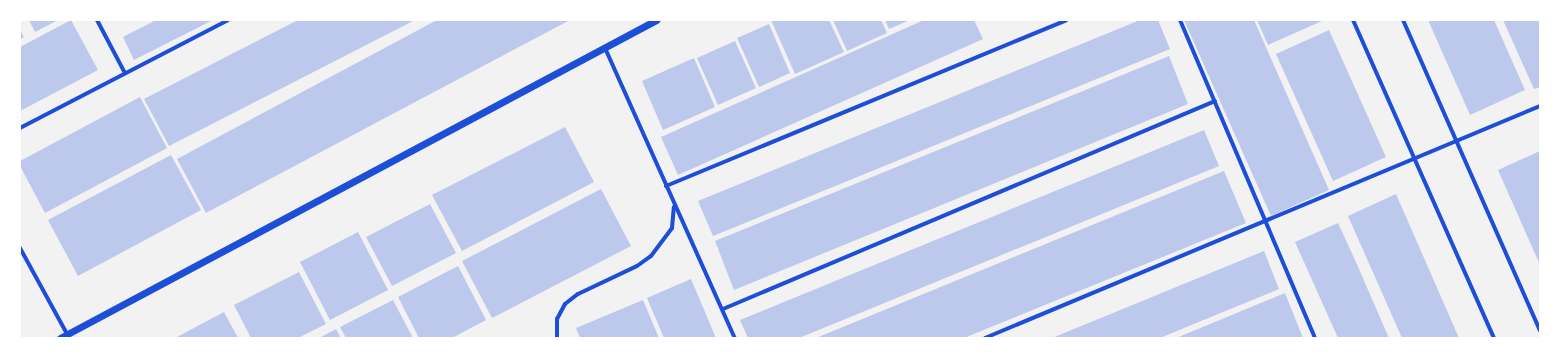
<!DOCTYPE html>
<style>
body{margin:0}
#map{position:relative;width:1560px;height:358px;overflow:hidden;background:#f2f2f2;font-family:Merriweather,serif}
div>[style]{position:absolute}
.building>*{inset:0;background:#bdc9ec}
.minor>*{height:4px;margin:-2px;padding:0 2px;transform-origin:2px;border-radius:2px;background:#1d4ed8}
.tertiary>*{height:7px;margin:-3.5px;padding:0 3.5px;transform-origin:3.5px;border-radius:3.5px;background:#1d4ed8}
span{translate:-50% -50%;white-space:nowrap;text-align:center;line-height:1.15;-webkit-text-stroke:3px #fff;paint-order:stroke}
.frame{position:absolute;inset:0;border:21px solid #fff;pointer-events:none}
</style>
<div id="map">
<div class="building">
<i style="clip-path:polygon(29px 20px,58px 20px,35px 32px)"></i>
<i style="clip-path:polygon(71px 20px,98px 70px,20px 111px,20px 47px)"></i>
<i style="clip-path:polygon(156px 20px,213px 20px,134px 60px,123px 37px)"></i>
<i style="clip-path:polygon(298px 20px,415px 20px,169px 146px,144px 99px)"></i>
<i style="clip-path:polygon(437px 20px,570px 20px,206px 213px,177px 159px)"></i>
<i style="clip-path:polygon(771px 20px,829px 20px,844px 52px,795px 74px)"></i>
<i style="clip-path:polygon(833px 20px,881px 20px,887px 33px,847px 51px)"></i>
<i style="clip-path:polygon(885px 20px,910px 20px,889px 29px)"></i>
<i style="clip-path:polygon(924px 20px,974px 20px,983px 39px,678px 175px,661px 137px)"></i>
<i style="clip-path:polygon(1140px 20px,1158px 20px,1170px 49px,713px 236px,698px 201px)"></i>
<i style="clip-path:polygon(1184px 20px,1254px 20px,1329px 190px,1271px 216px)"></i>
<i style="clip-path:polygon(1257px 20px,1321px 20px,1322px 21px,1268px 45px)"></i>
<i style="clip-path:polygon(1428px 20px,1494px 20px,1525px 90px,1470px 115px)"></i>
<i style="clip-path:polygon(1503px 20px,1540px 20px,1540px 87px,1534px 89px)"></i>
<i style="clip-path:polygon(769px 24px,790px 73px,759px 87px,737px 38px)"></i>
<i style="clip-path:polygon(20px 30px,24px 37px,20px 39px)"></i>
<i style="clip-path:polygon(1329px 30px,1386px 157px,1333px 181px,1276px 54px)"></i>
<i style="clip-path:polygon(735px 41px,756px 88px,718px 105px,697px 58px)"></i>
<i style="clip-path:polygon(1169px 56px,1188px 104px,734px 290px,715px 241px)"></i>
<i style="clip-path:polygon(694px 58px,715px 107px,663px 130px,642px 81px)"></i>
<i style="clip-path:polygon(140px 97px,167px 148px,45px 213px,20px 166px,20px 161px)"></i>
<i style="clip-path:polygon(565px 127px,594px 182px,462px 251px,432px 195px)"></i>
<i style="clip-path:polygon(1204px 130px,1219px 166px,799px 338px,748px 338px,740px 320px)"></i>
<i style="clip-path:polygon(1540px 151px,1540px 265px,1498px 170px)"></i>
<i style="clip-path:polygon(171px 155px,201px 210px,78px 276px,48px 220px)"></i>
<i style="clip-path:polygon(1224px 171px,1246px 223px,964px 338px,816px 338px)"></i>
<i style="clip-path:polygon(601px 189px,631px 246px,492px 318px,462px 261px)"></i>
<i style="clip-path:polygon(1396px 194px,1459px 338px,1402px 338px,1348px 216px)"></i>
<i style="clip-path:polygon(430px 204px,456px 253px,392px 286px,366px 237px)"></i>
<i style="clip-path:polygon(1338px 223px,1355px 260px,1389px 338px,1338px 338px,1295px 242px)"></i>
<i style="clip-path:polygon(358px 232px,388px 290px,330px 320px,300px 262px)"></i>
<i style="clip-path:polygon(1264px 251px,1279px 289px,1206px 319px,1160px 338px,1052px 338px)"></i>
<i style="clip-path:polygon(458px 266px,486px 320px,452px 338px,419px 338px,398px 297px)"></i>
<i style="clip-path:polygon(299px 272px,326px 324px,298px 338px,251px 338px,234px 305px)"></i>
<i style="clip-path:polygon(691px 279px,716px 338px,664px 338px,647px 298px)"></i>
<i style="clip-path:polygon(1285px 293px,1303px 338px,1176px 338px,1210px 324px)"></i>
<i style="clip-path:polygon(393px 300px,413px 338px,346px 338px,340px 327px)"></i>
<i style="clip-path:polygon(643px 300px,659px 338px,580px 338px,576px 328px)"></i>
<i style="clip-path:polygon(224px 312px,238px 338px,175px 338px)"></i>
<i style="clip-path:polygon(336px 329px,341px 338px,319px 338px)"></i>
</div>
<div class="minor">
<i style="left:97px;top:20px;width:60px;rotate:62.2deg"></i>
<i style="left:1180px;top:20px;width:345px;rotate:67deg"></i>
<i style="left:1353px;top:20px;width:348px;rotate:66.1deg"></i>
<i style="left:1403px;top:20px;width:339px;rotate:66.2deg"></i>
<i style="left:605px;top:48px;width:318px;rotate:65.9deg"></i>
<i style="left:20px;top:128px;width:234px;rotate:-27.4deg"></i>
<i style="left:666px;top:186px;width:433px;rotate:-22.5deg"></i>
<i style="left:20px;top:248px;width:98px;rotate:61.3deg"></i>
<i style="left:723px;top:309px;width:534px;rotate:-22.92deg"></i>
<i style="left:557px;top:338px;width:19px;rotate:-90deg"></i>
<i style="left:557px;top:319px;width:17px;rotate:-62deg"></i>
<i style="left:565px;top:304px;width:16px;rotate:-38deg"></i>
<i style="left:578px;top:294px;width:65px;rotate:-25.4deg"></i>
<i style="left:637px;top:266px;width:17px;rotate:-36deg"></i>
<i style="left:651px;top:256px;width:35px;rotate:-53deg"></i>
<i style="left:672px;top:228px;width:21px;rotate:-85deg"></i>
<i style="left:985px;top:338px;width:602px;rotate:-22.69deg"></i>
</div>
<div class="tertiary">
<i style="left:60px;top:338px;width:676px;rotate:-28.08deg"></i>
</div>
<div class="frame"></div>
</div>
